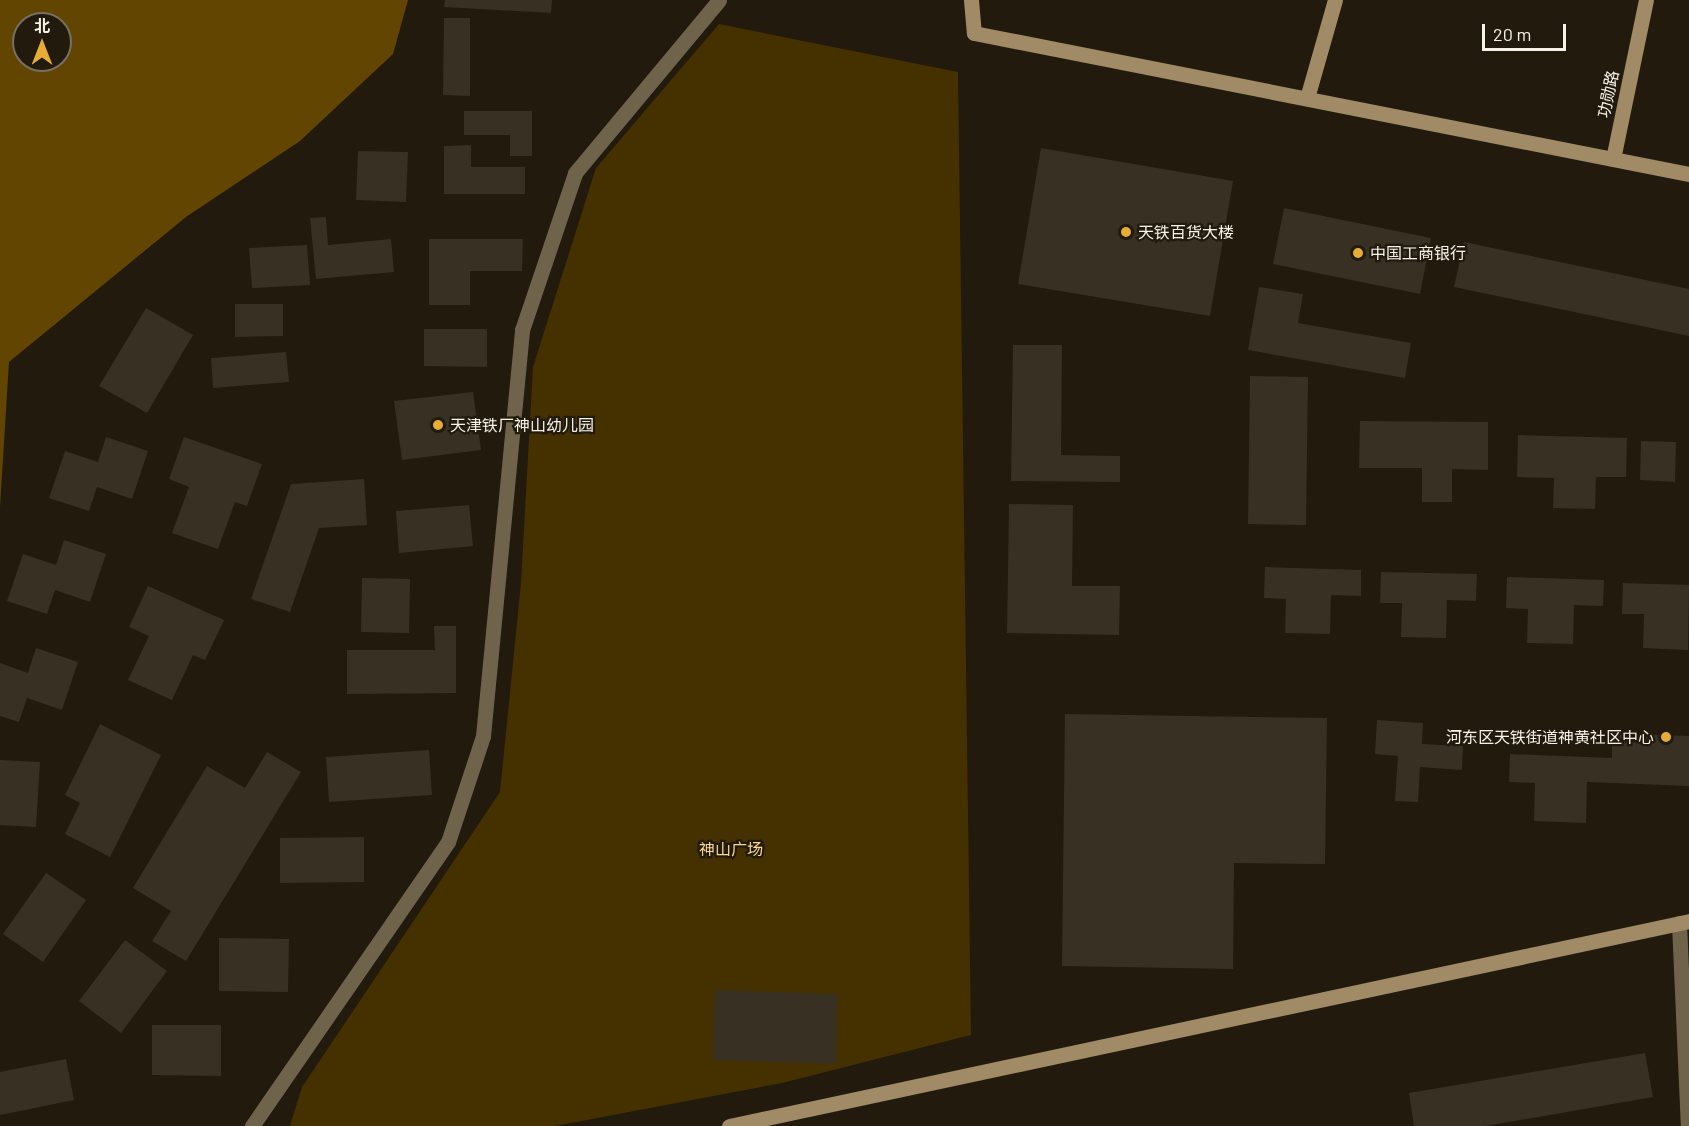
<!DOCTYPE html>
<meta charset="utf-8">
<style>
body{margin:0}
#map{position:relative;width:1689px;height:1126px;overflow:hidden;background:#211a0d;font-family:Barlow,"Noto Sans SC",sans-serif}
div>[style]{position:absolute}
.green>*{inset:0;background:#453000}
.forest>*{inset:0;background:#624500}
.building>*{inset:0;background:#383023}
.street>*{height:15px;margin:-7.5px;padding:0 7.5px;transform-origin:7.5px;border-radius:7.5px;background:#70634b}
.secondary>*{height:15px;margin:-7.5px;padding:0 7.5px;transform-origin:7.5px;border-radius:7.5px;background:#a08b66}
.dots>*{width:16px;height:16px;translate:-50% -50%;box-sizing:border-box;border:3px solid #211a0d;border-radius:50%}
span{translate:-50% -50%;white-space:nowrap;text-align:center;line-height:1.15;-webkit-text-stroke:4.5px #211a0d;paint-order:stroke}
.street-label{font-size:16px;color:#f7f2e9}
.poi-label{font-size:16px;color:#f7f2e9}
.left{translate:0 -50%;text-align:left}
.right{translate:-100% -50%;text-align:right}
.park-label{font-size:16px;color:#f9d593}
.north{position:absolute;left:12px;top:12px;width:60px;height:60px;box-sizing:border-box;background:#211a0d;border:2px solid #777065;border-radius:50%;rotate:0deg;font-size:16px;font-weight:700;line-height:24px;text-align:center;color:#f7f2e9}
.north::after{content:'';display:block;margin:auto;width:21px;height:27px;background:#e5ad35;clip-path:polygon(50% 0,100% 100%,50% 72%,0 100%)}
.scale{position:absolute;left:1482px;top:24px;width:84px;height:27px;box-sizing:border-box;border:3px solid #f7f2e9;border-top:0;padding-left:8px;font-size:18px;line-height:21px;white-space:nowrap;color:#f7f2e9;-webkit-text-stroke:4px #211a0d;paint-order:stroke}
</style>
<div id="map">
<div class="green">
<i style="clip-path:polygon(719px 24px,958px 72px,971px 1035px,782px 1083px,555px 1126px,290px 1126px,302px 1087px,500px 792px,521px 583px,533px 367px,596px 168px)"></i>
</div>
<div class="forest">
<i style="clip-path:polygon(evenodd,0 0,408px 0,393px 54px,300px 141px,186px 217px,9px 362px,0 507px,0 0,24px 24px,60px 24px,60px 60px,24px 60px,24px 24px)"></i>
</div>
<div class="building">
<i style="clip-path:polygon(445px 0,552px 0,551px 13px,444px 7px)"></i>
<i style="clip-path:polygon(444px 18px,470px 18px,470px 96px,443px 95px)"></i>
<i style="clip-path:polygon(464px 111px,532px 111px,532px 156px,510px 156px,510px 135px,464px 135px)"></i>
<i style="clip-path:polygon(471px 145px,471px 167px,525px 167px,525px 194px,444px 194px,444px 146px)"></i>
<i style="clip-path:polygon(1041px 148px,1233px 181px,1210px 316px,1018px 284px)"></i>
<i style="clip-path:polygon(358px 151px,408px 152px,406px 202px,356px 200px)"></i>
<i style="clip-path:polygon(1284px 208px,1431px 238px,1420px 294px,1273px 264px)"></i>
<i style="clip-path:polygon(326px 217px,328px 245px,391px 239px,394px 272px,316px 279px,310px 218px)"></i>
<i style="clip-path:polygon(429px 239px,523px 239px,522px 271px,470px 271px,470px 305px,429px 305px)"></i>
<i style="clip-path:polygon(1464px 242px,1689px 289px,1689px 336px,1454px 287px)"></i>
<i style="clip-path:polygon(307px 245px,310px 285px,252px 288px,249px 248px)"></i>
<i style="clip-path:polygon(1259px 287px,1303px 294px,1298px 323px,1411px 343px,1405px 378px,1248px 350px)"></i>
<i style="clip-path:polygon(235px 304px,283px 304px,283px 336px,235px 337px)"></i>
<i style="clip-path:polygon(146px 308px,193px 335px,147px 413px,99px 386px)"></i>
<i style="clip-path:polygon(424px 329px,487px 329px,487px 367px,424px 366px)"></i>
<i style="clip-path:polygon(1013px 345px,1062px 345px,1061px 455px,1120px 456px,1120px 482px,1011px 481px)"></i>
<i style="clip-path:polygon(286px 352px,289px 382px,213px 388px,211px 358px)"></i>
<i style="clip-path:polygon(1250px 376px,1308px 377px,1306px 525px,1248px 524px)"></i>
<i style="clip-path:polygon(473px 392px,481px 450px,402px 460px,394px 401px)"></i>
<i style="clip-path:polygon(1360px 421px,1488px 422px,1488px 470px,1452px 469px,1452px 502px,1422px 502px,1422px 468px,1359px 468px)"></i>
<i style="clip-path:polygon(1518px 435px,1627px 438px,1626px 477px,1596px 477px,1595px 509px,1553px 508px,1554px 478px,1517px 477px)"></i>
<i style="clip-path:polygon(106px 437px,148px 451px,132px 499px,97px 487px,89px 511px,49px 498px,65px 451px,98px 462px)"></i>
<i style="clip-path:polygon(184px 437px,262px 464px,247px 506px,235px 502px,218px 549px,172px 533px,189px 487px,169px 479px)"></i>
<i style="clip-path:polygon(1641px 441px,1676px 442px,1675px 482px,1640px 480px)"></i>
<i style="clip-path:polygon(364px 479px,367px 525px,319px 528px,290px 612px,251px 599px,291px 484px)"></i>
<i style="clip-path:polygon(1009px 504px,1073px 505px,1072px 586px,1120px 586px,1119px 635px,1007px 633px)"></i>
<i style="clip-path:polygon(469px 505px,473px 546px,399px 553px,396px 511px)"></i>
<i style="clip-path:polygon(64px 540px,106px 554px,90px 602px,55px 590px,47px 614px,7px 601px,23px 554px,56px 565px)"></i>
<i style="clip-path:polygon(1265px 567px,1361px 570px,1361px 596px,1331px 595px,1330px 634px,1285px 633px,1286px 599px,1264px 598px)"></i>
<i style="clip-path:polygon(1381px 572px,1477px 574px,1476px 601px,1447px 600px,1446px 638px,1401px 637px,1402px 603px,1380px 603px)"></i>
<i style="clip-path:polygon(1507px 577px,1604px 580px,1603px 606px,1574px 605px,1573px 644px,1527px 643px,1528px 609px,1506px 608px)"></i>
<i style="clip-path:polygon(362px 578px,410px 579px,409px 633px,361px 632px)"></i>
<i style="clip-path:polygon(1623px 583px,1689px 585px,1688px 650px,1643px 648px,1644px 614px,1622px 614px)"></i>
<i style="clip-path:polygon(148px 586px,224px 620px,205px 660px,193px 655px,172px 700px,128px 680px,149px 636px,129px 627px)"></i>
<i style="clip-path:polygon(434px 626px,456px 626px,456px 693px,347px 694px,347px 650px,435px 650px)"></i>
<i style="clip-path:polygon(36px 648px,78px 662px,62px 710px,27px 698px,19px 722px,0 716px,0 663px,28px 673px)"></i>
<i style="clip-path:polygon(1065px 714px,1327px 718px,1325px 864px,1234px 863px,1233px 969px,1062px 966px)"></i>
<i style="clip-path:polygon(1377px 720px,1423px 723px,1422px 744px,1463px 746px,1462px 770px,1420px 767px,1418px 802px,1395px 801px,1398px 756px,1375px 754px)"></i>
<i style="clip-path:polygon(100px 724px,161px 755px,110px 857px,65px 834px,80px 803px,65px 795px)"></i>
<i style="clip-path:polygon(1612px 733px,1689px 736px,1689px 786px,1587px 782px,1586px 823px,1534px 821px,1535px 783px,1509px 782px,1510px 754px,1612px 758px)"></i>
<i style="clip-path:polygon(429px 750px,432px 795px,329px 802px,326px 757px)"></i>
<i style="clip-path:polygon(267px 752px,301px 772px,186px 961px,152px 941px,171px 911px,133px 888px,207px 766px,245px 788px)"></i>
<i style="clip-path:polygon(0 760px,40px 762px,36px 827px,0 825px)"></i>
<i style="clip-path:polygon(364px 837px,364px 882px,280px 883px,280px 838px)"></i>
<i style="clip-path:polygon(46px 873px,86px 900px,43px 962px,3px 934px)"></i>
<i style="clip-path:polygon(219px 938px,289px 939px,288px 992px,219px 991px)"></i>
<i style="clip-path:polygon(125px 940px,167px 971px,121px 1033px,79px 1001px)"></i>
<i style="clip-path:polygon(715px 990px,838px 994px,836px 1064px,713px 1060px)"></i>
<i style="clip-path:polygon(152px 1025px,221px 1025px,221px 1076px,152px 1075px)"></i>
<i style="clip-path:polygon(1645px 1053px,1653px 1097px,1486px 1126px,1414px 1126px,1409px 1093px)"></i>
<i style="clip-path:polygon(66px 1059px,74px 1100px,0 1115px,0 1072px)"></i>
</div>
<div class="street">
<i style="left:1679px;top:923px;width:203px;rotate:87.5deg"></i>
<i style="left:252px;top:1126px;width:345px;rotate:-55.4deg"></i>
<i style="left:448px;top:842px;width:112px;rotate:-71.7deg"></i>
<i style="left:483px;top:736px;width:408px;rotate:-84.5deg"></i>
<i style="left:522px;top:330px;width:166px;rotate:-71.3deg"></i>
<i style="left:575px;top:173px;width:225px;rotate:-50.2deg"></i>
</div>
<div class="secondary">
<i style="left:971px;top:0;width:33px;rotate:85deg"></i>
<i style="left:974px;top:33px;width:729px;rotate:11.16deg"></i>
<i style="left:1307px;top:98px;width:102px;rotate:-74.1deg"></i>
<i style="left:1613px;top:159px;width:162px;rotate:-78.3deg"></i>
<i style="left:729px;top:1126px;width:982px;rotate:-12.05deg"></i>
</div>
<div class="dots">
<i style="left:1126px;top:232px;background:#e5ad35"></i>
<i style="left:1358px;top:253px;background:#e5ad35"></i>
<i style="left:438px;top:425px;background:#e5ad35"></i>
<i style="left:1666px;top:737px;background:#e5ad35"></i>
</div>
<div class="street-label">
<span style="left:1608px;top:94px;rotate:-78deg">功勋路</span>
</div>
<div class="poi-label">
<span class="left" style="left:1138px;top:232px">天铁百货大楼</span>
<span class="left" style="left:1370px;top:253px">中国工商银行</span>
<span class="left" style="left:450px;top:425px">天津铁厂神山幼儿园</span>
<span class="right" style="left:1654px;top:737px">河东区天铁街道神黄社区中心</span>
</div>
<div class="park-label">
<span style="left:731px;top:849px">神山广场</span>
</div>
<div class="north">北</div>
<div class="scale">20 m</div>
</div>
